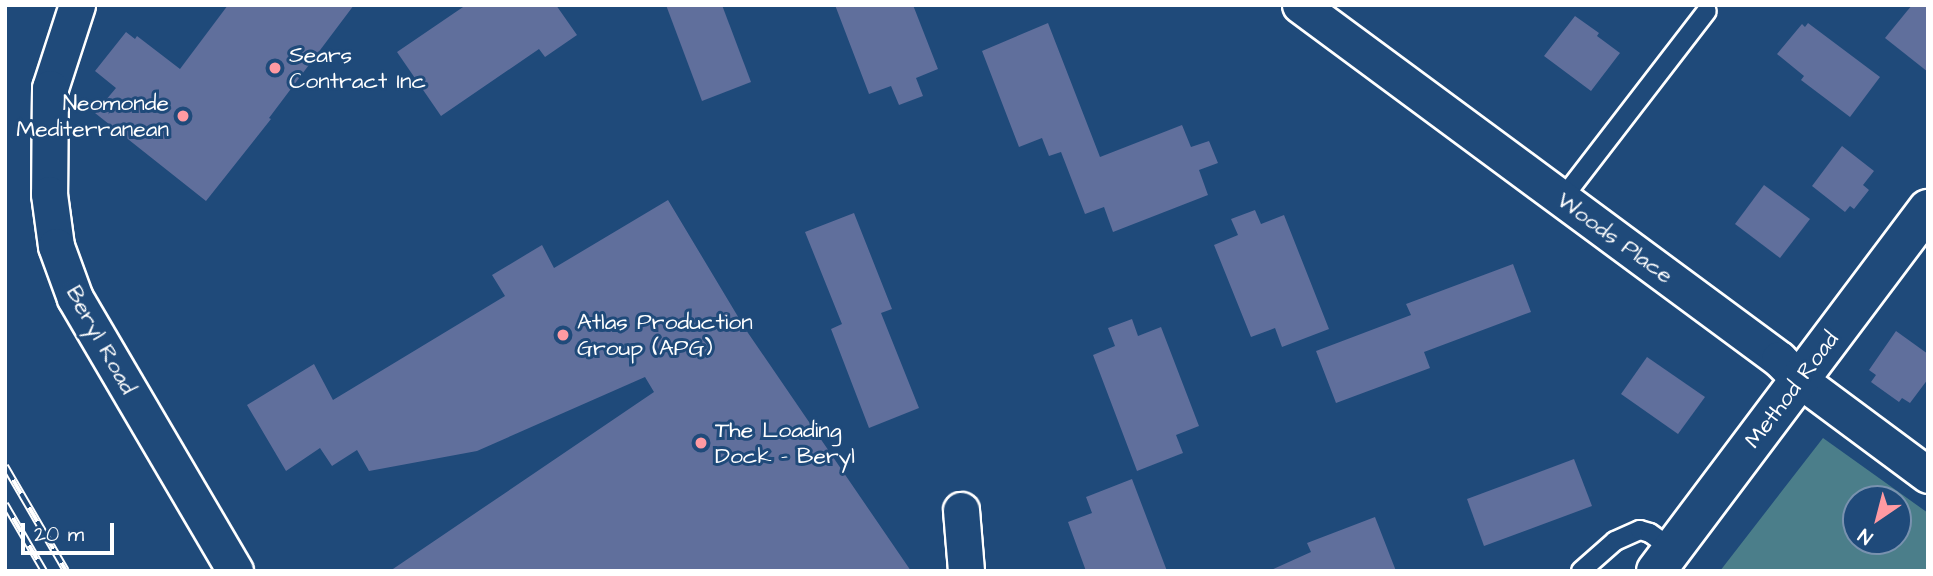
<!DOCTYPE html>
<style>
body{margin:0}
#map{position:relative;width:1933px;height:576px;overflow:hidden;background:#1f4a7a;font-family:"Architects Daughter",sans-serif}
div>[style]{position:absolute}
.green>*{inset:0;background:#4b7e8a}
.building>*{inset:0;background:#606f9c}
.roads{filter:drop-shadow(2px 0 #fff) drop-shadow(-2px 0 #fff) drop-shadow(0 2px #fff) drop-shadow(0 -2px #fff)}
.lane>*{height:18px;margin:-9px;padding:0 9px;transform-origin:9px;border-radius:9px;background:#1f4a7a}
.street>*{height:35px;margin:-17.5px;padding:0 17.5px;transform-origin:17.5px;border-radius:17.5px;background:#1f4a7a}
.secondary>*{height:38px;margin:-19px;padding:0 19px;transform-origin:19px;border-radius:19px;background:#1f4a7a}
.rail>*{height:8px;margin-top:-4px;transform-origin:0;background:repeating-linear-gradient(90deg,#1f4a7a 0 16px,#fff 0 32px);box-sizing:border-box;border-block:2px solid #fff}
.dots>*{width:19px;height:19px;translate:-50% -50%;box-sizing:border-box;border:4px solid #1f4a7a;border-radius:50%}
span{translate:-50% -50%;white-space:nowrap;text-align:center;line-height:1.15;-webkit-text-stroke:6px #1f4a7a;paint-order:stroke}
.poi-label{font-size:23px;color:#fff}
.left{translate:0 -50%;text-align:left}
.right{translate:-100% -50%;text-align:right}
.street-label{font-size:23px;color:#fff}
.frame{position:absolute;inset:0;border:7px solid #fff;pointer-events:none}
.north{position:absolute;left:1842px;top:485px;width:70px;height:70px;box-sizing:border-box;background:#1f4a7a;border:2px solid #7992af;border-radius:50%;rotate:215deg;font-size:19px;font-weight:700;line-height:28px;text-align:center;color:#fff}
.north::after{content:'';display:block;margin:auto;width:24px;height:32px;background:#ff9aa2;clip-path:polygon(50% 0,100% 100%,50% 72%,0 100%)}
.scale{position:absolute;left:21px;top:523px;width:93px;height:32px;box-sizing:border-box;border:4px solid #fff;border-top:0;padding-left:9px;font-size:21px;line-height:24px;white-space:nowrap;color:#fff;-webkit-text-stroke:5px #1f4a7a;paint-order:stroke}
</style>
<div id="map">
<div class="green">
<i style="clip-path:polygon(evenodd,1823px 438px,1928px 513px,1928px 571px,1720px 571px,1823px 438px,1856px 499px,1898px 499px,1898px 541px,1856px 541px,1856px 499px)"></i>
</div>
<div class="building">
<i style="clip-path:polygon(228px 5px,354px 5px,269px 118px,271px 119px,206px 201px,95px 113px,116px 88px,95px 71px,126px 32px,135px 39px,137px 36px,180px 69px)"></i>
<i style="clip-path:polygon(466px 5px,556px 5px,577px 35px,545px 57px,539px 49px,441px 116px,397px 52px)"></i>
<i style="clip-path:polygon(666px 5px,722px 5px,751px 82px,702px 101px)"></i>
<i style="clip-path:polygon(835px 5px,913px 5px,938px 69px,916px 78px,923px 96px,899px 105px,891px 86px,869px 94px)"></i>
<i style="clip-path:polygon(1912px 5px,1928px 5px,1928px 72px,1885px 38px)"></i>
<i style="clip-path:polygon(1575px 16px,1599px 33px,1597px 36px,1620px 53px,1591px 91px,1544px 56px)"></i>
<i style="clip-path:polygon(1048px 23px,1100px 157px,1182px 125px,1191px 147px,1209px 141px,1218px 163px,1199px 170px,1208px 195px,1113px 232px,1104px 207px,1085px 214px,1061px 152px,1049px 156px,1042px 138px,1019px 147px,982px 51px)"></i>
<i style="clip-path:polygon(1808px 23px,1880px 77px,1850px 117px,1801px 80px,1804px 76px,1777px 54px,1802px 24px,1805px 27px)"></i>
<i style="clip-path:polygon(1842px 146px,1874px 171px,1863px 185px,1869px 190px,1854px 209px,1850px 206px,1845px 212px,1812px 186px)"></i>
<i style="clip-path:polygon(1764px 185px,1810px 219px,1780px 258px,1735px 224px)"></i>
<i style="clip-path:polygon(668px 200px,746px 330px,911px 571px,390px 571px,654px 392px,645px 377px,477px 451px,369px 471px,357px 450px,332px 466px,320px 448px,286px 471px,247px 405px,314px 364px,333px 400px,505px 296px,492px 275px,542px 245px,554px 268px)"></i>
<i style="clip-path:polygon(1255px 210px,1261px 224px,1284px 215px,1329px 329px,1282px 347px,1275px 328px,1251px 337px,1214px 245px,1238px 235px,1231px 219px)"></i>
<i style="clip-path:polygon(854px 213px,892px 309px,881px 313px,919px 408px,869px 428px,831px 329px,842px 324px,805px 232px)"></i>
<i style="clip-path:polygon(1513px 264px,1531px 312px,1424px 352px,1430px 368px,1336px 403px,1316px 351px,1411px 315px,1406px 304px)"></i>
<i style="clip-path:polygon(1132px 319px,1138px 336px,1161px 327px,1199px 426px,1176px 435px,1183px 453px,1137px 471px,1093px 355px,1115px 346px,1108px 328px)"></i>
<i style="clip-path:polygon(1896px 331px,1928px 354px,1928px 379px,1910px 403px,1902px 398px,1899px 402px,1871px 382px,1876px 375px,1869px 370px)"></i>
<i style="clip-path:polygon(1647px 357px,1705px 397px,1678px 434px,1621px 394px)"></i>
<i style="clip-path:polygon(1574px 459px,1592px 506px,1484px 546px,1467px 499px)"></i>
<i style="clip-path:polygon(1132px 479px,1167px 571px,1086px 571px,1068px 522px,1092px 513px,1086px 497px)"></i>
<i style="clip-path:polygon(1375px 517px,1396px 571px,1269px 571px,1311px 552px,1307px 543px)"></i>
</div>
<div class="roads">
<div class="lane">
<i style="left:1562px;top:199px;width:237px;rotate:-52.4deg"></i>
<i style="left:1581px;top:571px;width:45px;rotate:-41.4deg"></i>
<i style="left:1615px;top:541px;width:27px;rotate:-24deg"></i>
<i style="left:1640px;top:530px;width:10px;rotate:17deg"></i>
<i style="left:1650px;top:533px;width:27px;rotate:36deg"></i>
</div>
<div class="street">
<i style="left:77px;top:5px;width:87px;rotate:108deg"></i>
<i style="left:50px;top:88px;width:106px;rotate:90.5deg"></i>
<i style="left:49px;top:194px;width:52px;rotate:82.3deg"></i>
<i style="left:56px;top:246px;width:55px;rotate:69.9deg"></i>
<i style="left:75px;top:298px;width:316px;rotate:59.6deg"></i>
<i style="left:1300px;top:5px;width:596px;rotate:36.47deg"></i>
<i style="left:1779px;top:359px;width:30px;rotate:45deg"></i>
<i style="left:1800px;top:380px;width:159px;rotate:36.6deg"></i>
<i style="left:961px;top:510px;width:61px;rotate:85.3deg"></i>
</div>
<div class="secondary">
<i style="left:1656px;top:571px;width:453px;rotate:-53.1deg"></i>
</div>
</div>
<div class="rail">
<i style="left:5px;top:466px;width:121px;rotate:59.8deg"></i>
<i style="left:5px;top:504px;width:78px;rotate:59.8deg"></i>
</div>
<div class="dots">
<i style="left:275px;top:68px;background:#ff9aa2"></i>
<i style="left:183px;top:116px;background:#ff9aa2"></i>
<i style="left:563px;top:335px;background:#ff9aa2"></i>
<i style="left:701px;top:443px;background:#ff9aa2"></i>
</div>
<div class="poi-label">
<span class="left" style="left:289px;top:68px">Sears<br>Contract Inc</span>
<span class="right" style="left:169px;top:116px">Neomonde<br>Mediterranean</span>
<span class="left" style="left:577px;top:335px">Atlas Production<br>Group (APG)</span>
<span class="left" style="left:715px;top:443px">The Loading<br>Dock - Beryl</span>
</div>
<div class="street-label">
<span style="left:1615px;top:238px;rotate:36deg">Woods Place</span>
<span style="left:101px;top:340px;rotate:61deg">Beryl Road</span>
<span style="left:1792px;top:390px;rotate:-53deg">Method Road</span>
</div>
<div class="frame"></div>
<div class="north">N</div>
<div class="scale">20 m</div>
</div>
